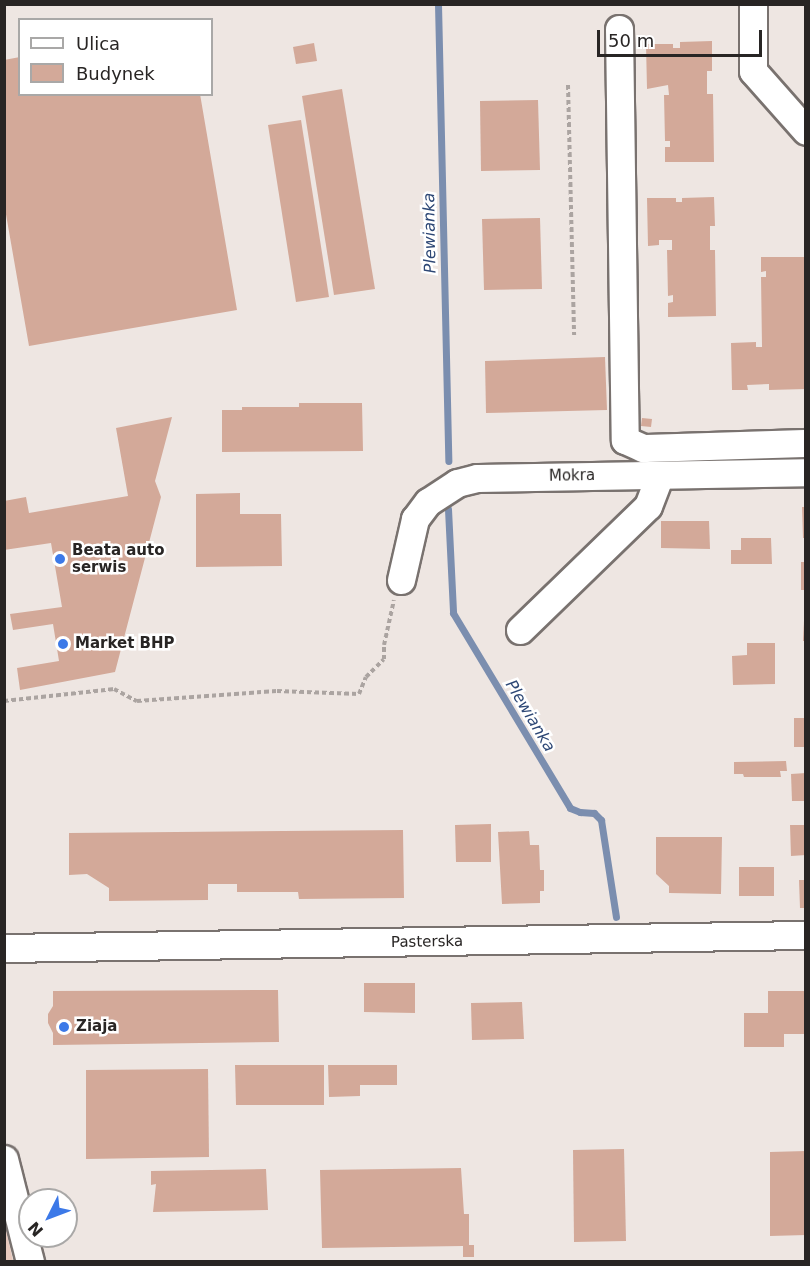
<!DOCTYPE html>
<style>
body{margin:0}
#map{position:relative;width:810px;height:1266px;overflow:hidden;background:#eee6e2;font-family:"DejaVu Sans",sans-serif}
div>[style]{position:absolute}
.green>*{inset:0;background:#e7c9bd}
.stream>*{height:7px;margin:-3.5px;padding:0 3.5px;transform-origin:3.5px;border-radius:3.5px;background:#7b8eaf}
.building>*{inset:0;background:#d3a999}
.path>*{height:4px;margin-top:-2px;transform-origin:0;background:repeating-linear-gradient(90deg,#aba4a1 0 4.5px,transparent 0 7.5px)}
.roads{filter:drop-shadow(2px 0 #79726f) drop-shadow(-2px 0 #79726f) drop-shadow(0 2px #79726f) drop-shadow(0 -2px #79726f)}
.minor>*{height:27px;margin:-13.5px;padding:0 13.5px;transform-origin:13.5px;border-radius:13.5px;background:#fff}
.dots>*{width:16px;height:16px;translate:-50% -50%;box-sizing:border-box;border:3px solid #fff;border-radius:50%}
span{translate:-50% -50%;white-space:nowrap;text-align:center;line-height:1.15;-webkit-text-stroke:5px #fff;paint-order:stroke}
.street-label{font-size:15px;color:#282524}
.poi-label{font-size:15px;color:#282524;font-weight:700}
.left{translate:0 -50%;text-align:left}
.water-label{font-size:16px;color:#2d4775;font-style:italic}
.frame{position:absolute;inset:0;border:6px solid #282524;pointer-events:none}
.legend{position:absolute;left:18px;top:18px;width:195px;height:78px;box-sizing:border-box;background:#fff;border:2px solid #a9a8a7;margin:0;padding:8px 10px;list-style:none;font-size:18px;color:#282524}
.legend li{display:flex;align-items:center;gap:12px;height:30px}
.legend b{width:30px;border:2px solid #a9a8a7}
.north{position:absolute;left:18px;top:1188px;width:60px;height:60px;box-sizing:border-box;background:#fff;border:2px solid #a9a8a7;border-radius:50%;rotate:228deg;font-size:16px;font-weight:700;line-height:24px;text-align:center;color:#282524}
.north::after{content:'';display:block;margin:auto;width:21px;height:27px;background:#3c79e8;clip-path:polygon(50% 0,100% 100%,50% 72%,0 100%)}
.scale{position:absolute;left:597px;top:30px;width:165px;height:27px;box-sizing:border-box;border:3px solid #282524;border-top:0;padding-left:8px;font-size:18px;line-height:21px;white-space:nowrap;color:#282524;-webkit-text-stroke:4px #fff;paint-order:stroke}
</style>
<div id="map">
<div class="green">
<i style="clip-path:polygon(4px 1225px,5px 1225px,13px 1261px,5px 1261px)"></i>
</div>
<div class="stream">
<i style="left:438px;top:4px;width:457px;rotate:88.7deg"></i>
<i style="left:448px;top:509px;width:104px;rotate:87.2deg"></i>
<i style="left:453px;top:613px;width:227px;rotate:59deg"></i>
<i style="left:570px;top:808px;width:11px;rotate:22deg"></i>
<i style="left:580px;top:812px;width:14px;rotate:4deg"></i>
<i style="left:594px;top:813px;width:10px;rotate:45deg"></i>
<i style="left:601px;top:820px;width:98px;rotate:81.2deg"></i>
</div>
<div class="building">
<i style="clip-path:polygon(712px 41px,712px 71px,707px 71px,707px 94px,713px 94px,714px 162px,665px 162px,665px 147px,670px 147px,670px 141px,665px 141px,664px 95px,669px 95px,668px 85px,647px 89px,646px 44px,673px 44px,673px 48px,680px 48px,680px 42px)"></i>
<i style="clip-path:polygon(314px 43px,317px 61px,296px 64px,293px 47px)"></i>
<i style="clip-path:polygon(20px 57px,20px 94px,200px 94px,237px 310px,29px 346px,4px 203px,4px 60px)"></i>
<i style="clip-path:polygon(342px 89px,375px 289px,334px 295px,302px 96px)"></i>
<i style="clip-path:polygon(538px 100px,540px 170px,481px 171px,480px 101px)"></i>
<i style="clip-path:polygon(301px 120px,329px 297px,296px 302px,268px 125px)"></i>
<i style="clip-path:polygon(714px 197px,715px 226px,710px 226px,710px 250px,715px 250px,716px 316px,668px 317px,668px 303px,673px 302px,673px 295px,668px 296px,667px 250px,672px 250px,672px 240px,659px 240px,659px 245px,648px 246px,647px 198px,676px 198px,676px 202px,682px 202px,682px 198px)"></i>
<i style="clip-path:polygon(540px 218px,542px 289px,484px 290px,482px 219px)"></i>
<i style="clip-path:polygon(761px 257px,806px 257px,806px 389px,769px 390px,769px 384px,747px 385px,748px 390px,732px 390px,731px 343px,756px 342px,756px 347px,762px 347px,761px 277px,766px 277px,766px 271px,761px 272px)"></i>
<i style="clip-path:polygon(605px 357px,607px 410px,486px 413px,485px 361px)"></i>
<i style="clip-path:polygon(299px 403px,362px 403px,363px 451px,222px 452px,222px 410px,242px 410px,242px 407px,299px 407px)"></i>
<i style="clip-path:polygon(172px 417px,155px 481px,161px 497px,115px 672px,20px 690px,17px 668px,59px 661px,53px 624px,13px 630px,10px 614px,62px 607px,51px 543px,4px 550px,4px 501px,26px 497px,29px 513px,128px 496px,116px 428px)"></i>
<i style="clip-path:polygon(642px 418px,652px 419px,651px 427px,641px 426px)"></i>
<i style="clip-path:polygon(240px 493px,240px 514px,281px 514px,282px 566px,196px 567px,196px 494px)"></i>
<i style="clip-path:polygon(802px 507px,806px 507px,806px 538px,803px 538px)"></i>
<i style="clip-path:polygon(661px 521px,709px 521px,710px 549px,661px 548px)"></i>
<i style="clip-path:polygon(741px 538px,771px 538px,772px 564px,731px 564px,731px 550px,741px 550px)"></i>
<i style="clip-path:polygon(801px 562px,806px 562px,806px 590px,801px 590px)"></i>
<i style="clip-path:polygon(804px 621px,806px 621px,806px 641px,803px 641px)"></i>
<i style="clip-path:polygon(747px 643px,775px 643px,775px 684px,733px 685px,732px 656px,747px 655px)"></i>
<i style="clip-path:polygon(794px 718px,806px 718px,806px 747px,794px 747px)"></i>
<i style="clip-path:polygon(786px 761px,787px 771px,780px 771px,781px 777px,744px 777px,743px 774px,734px 774px,734px 762px)"></i>
<i style="clip-path:polygon(806px 773px,806px 801px,792px 801px,791px 774px)"></i>
<i style="clip-path:polygon(491px 824px,491px 862px,456px 862px,455px 825px)"></i>
<i style="clip-path:polygon(790px 825px,806px 825px,806px 855px,791px 856px)"></i>
<i style="clip-path:polygon(403px 830px,404px 898px,299px 899px,298px 892px,237px 892px,237px 884px,208px 884px,208px 900px,109px 901px,109px 888px,87px 874px,69px 875px,69px 833px)"></i>
<i style="clip-path:polygon(529px 831px,530px 845px,539px 845px,540px 870px,544px 870px,544px 891px,540px 891px,540px 903px,502px 904px,498px 832px)"></i>
<i style="clip-path:polygon(656px 837px,722px 837px,721px 894px,669px 893px,669px 886px,656px 874px)"></i>
<i style="clip-path:polygon(739px 867px,774px 867px,774px 896px,739px 896px)"></i>
<i style="clip-path:polygon(799px 880px,806px 880px,806px 908px,800px 908px)"></i>
<i style="clip-path:polygon(364px 983px,415px 983px,415px 1013px,364px 1012px)"></i>
<i style="clip-path:polygon(278px 990px,279px 1042px,53px 1045px,53px 1033px,48px 1023px,48px 1014px,53px 1006px,53px 991px)"></i>
<i style="clip-path:polygon(768px 991px,806px 991px,806px 1034px,784px 1034px,784px 1047px,744px 1047px,744px 1013px,768px 1013px)"></i>
<i style="clip-path:polygon(522px 1002px,524px 1039px,472px 1040px,471px 1003px)"></i>
<i style="clip-path:polygon(235px 1065px,324px 1065px,324px 1105px,236px 1105px)"></i>
<i style="clip-path:polygon(328px 1065px,397px 1065px,397px 1085px,360px 1085px,360px 1096px,329px 1097px)"></i>
<i style="clip-path:polygon(208px 1069px,209px 1157px,86px 1159px,86px 1070px)"></i>
<i style="clip-path:polygon(624px 1149px,626px 1241px,574px 1242px,573px 1150px)"></i>
<i style="clip-path:polygon(806px 1151px,806px 1235px,770px 1236px,770px 1152px)"></i>
<i style="clip-path:polygon(461px 1168px,464px 1214px,469px 1214px,469px 1245px,474px 1245px,474px 1257px,463px 1257px,463px 1246px,322px 1248px,320px 1170px)"></i>
<i style="clip-path:polygon(266px 1169px,268px 1210px,153px 1212px,156px 1184px,151px 1185px,151px 1171px)"></i>
</div>
<div class="path">
<i style="left:568px;top:85px;width:250px;rotate:88.6deg"></i>
<i style="left:4px;top:701px;width:111px;rotate:-6.2deg"></i>
<i style="left:114px;top:689px;width:26px;rotate:28deg"></i>
<i style="left:137px;top:701px;width:140px;rotate:-4.1deg"></i>
<i style="left:277px;top:691px;width:82px;rotate:2.1deg"></i>
<i style="left:359px;top:694px;width:18px;rotate:-68deg"></i>
<i style="left:366px;top:677px;width:25px;rotate:-45deg"></i>
<i style="left:384px;top:659px;width:14px;rotate:-90deg"></i>
<i style="left:384px;top:645px;width:46px;rotate:-77.5deg"></i>
</div>
<div class="roads">
<div class="minor">
<i style="left:753px;top:4px;width:67px;rotate:90deg"></i>
<i style="left:753px;top:71px;width:80px;rotate:48.5deg"></i>
<i style="left:619px;top:29px;width:411px;rotate:89.2deg"></i>
<i style="left:625px;top:440px;width:20px;rotate:24deg"></i>
<i style="left:643px;top:448px;width:163px;rotate:-1.8deg"></i>
<i style="left:401px;top:580px;width:63px;rotate:-77.1deg"></i>
<i style="left:415px;top:519px;width:21px;rotate:-53deg"></i>
<i style="left:428px;top:502px;width:35px;rotate:-33deg"></i>
<i style="left:457px;top:483px;width:21px;rotate:-14deg"></i>
<i style="left:477px;top:478px;width:329px;rotate:-1deg"></i>
<i style="left:520px;top:630px;width:178px;rotate:-44.1deg"></i>
<i style="left:648px;top:506px;width:33px;rotate:-69deg"></i>
<i style="left:4px;top:948px;width:802px;rotate:-0.93deg"></i>
<i style="left:4px;top:1159px;width:106px;rotate:75.8deg"></i>
</div>
</div>
<div class="dots">
<i style="left:60px;top:559px;background:#3c79e8"></i>
<i style="left:63px;top:644px;background:#3c79e8"></i>
<i style="left:64px;top:1027px;background:#3c79e8"></i>
</div>
<div class="street-label">
<span style="left:572px;top:476px;rotate:-1deg">Mokra</span>
<span style="left:427px;top:942px;rotate:-1deg">Pasterska</span>
</div>
<div class="poi-label">
<span class="left" style="left:72px;top:559px">Beata auto<br>serwis</span>
<span class="left" style="left:75px;top:644px">Market BHP</span>
<span class="left" style="left:76px;top:1027px">Ziaja</span>
</div>
<div class="water-label">
<span style="left:430px;top:233px;rotate:-91deg">Plewianka</span>
<span style="left:530px;top:716px;rotate:59deg">Plewianka</span>
</div>
<div class="frame"></div>
<ul class="legend">
<li><b style="height:8px;background:#fff"></b>Ulica</li>
<li><b style="height:16px;background:#d3a999"></b>Budynek</li>
</ul>
<div class="north">N</div>
<div class="scale">50 m</div>
</div>
